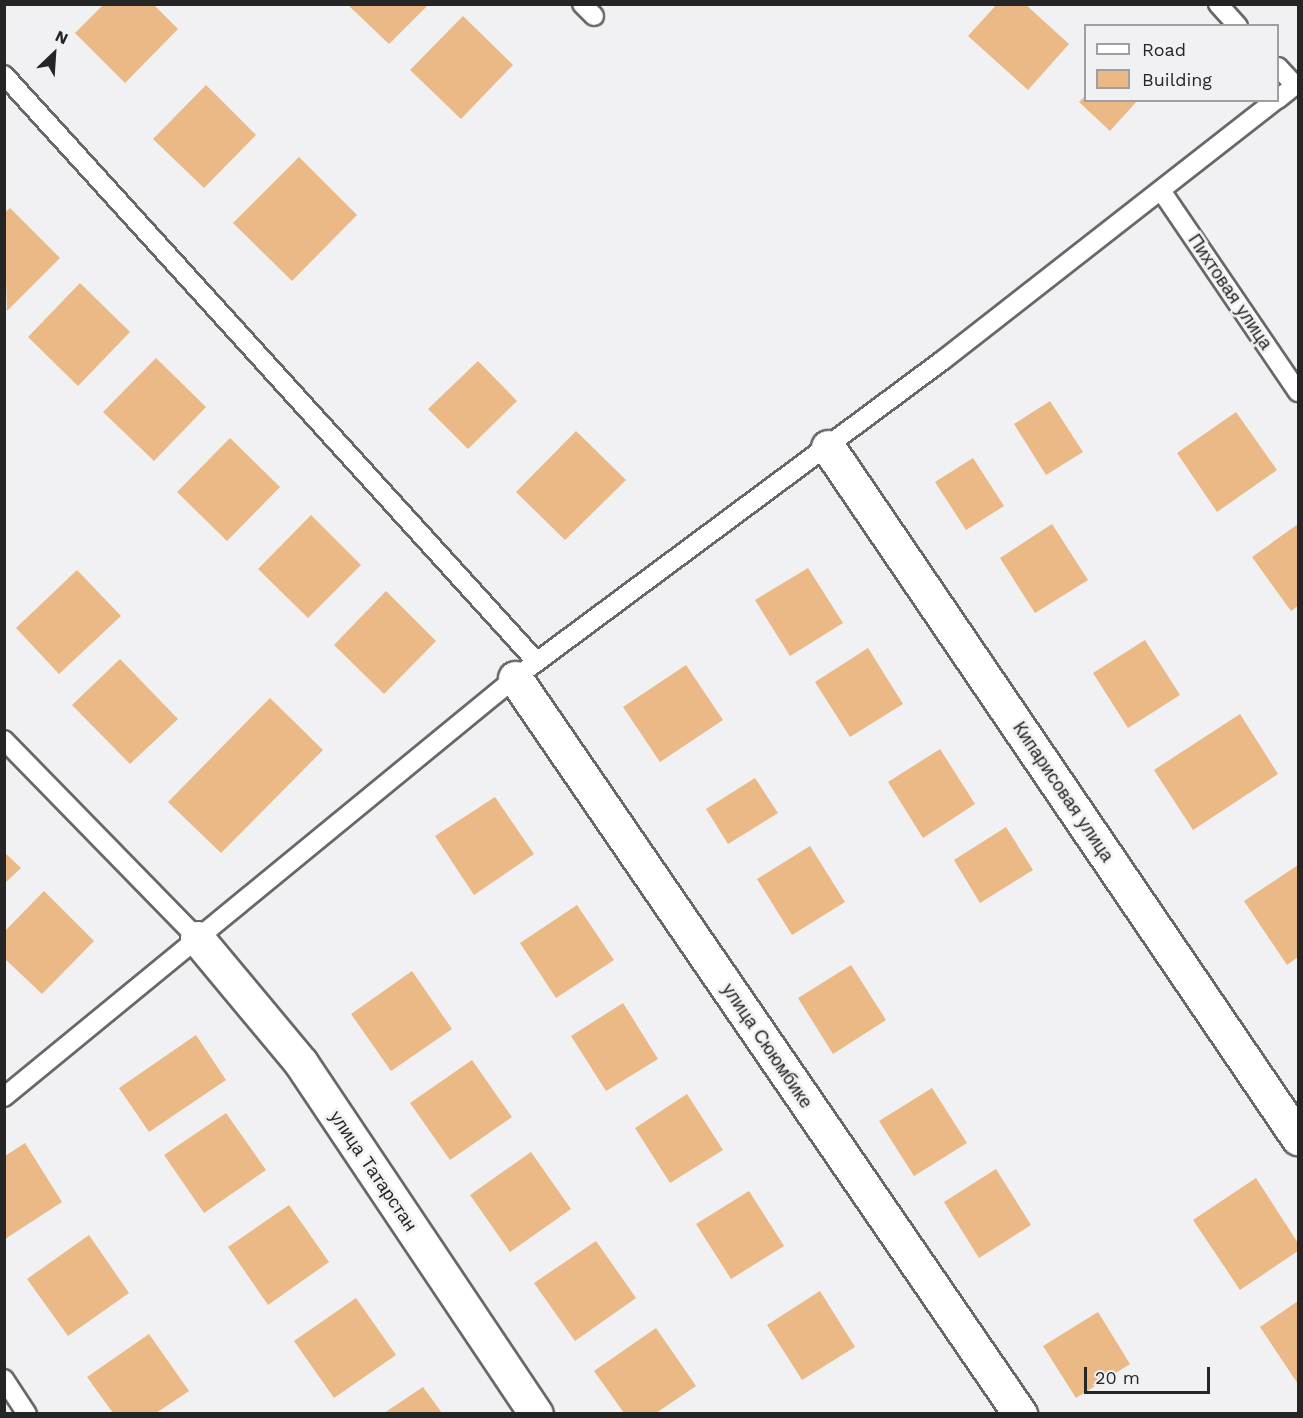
<!DOCTYPE html>
<meta charset="utf-8">
<style>
body{margin:0}
#map{position:relative;width:1303px;height:1418px;overflow:hidden;background:#f1f1f3;font-family:"Work Sans",sans-serif}
div>[style]{position:absolute}
.building>*{inset:0;background:#eab986}
.roads{filter:drop-shadow(2px 0 #686869) drop-shadow(-2px 0 #686869) drop-shadow(0 2px #686869) drop-shadow(0 -2px #686869)}
.service>*{height:18px;margin:-9px;padding:0 9px;transform-origin:9px;border-radius:9px;background:#fff}
.minor>*{height:33px;margin:-16.5px;padding:0 16.5px;transform-origin:16.5px;border-radius:16.5px;background:#fff}
span{translate:-50% -50%;white-space:nowrap;text-align:center;line-height:1.15;-webkit-text-stroke:5px #f1f1f3;paint-order:stroke}
.street-label{font-size:18px;color:#252526}
.frame{position:absolute;inset:0;border:6px solid #252526;pointer-events:none}
.legend{position:absolute;left:1084px;top:24px;width:195px;height:78px;box-sizing:border-box;background:#f1f1f3;border:2px solid #9f9fa1;margin:0;padding:8px 10px;list-style:none;font-size:18px;color:#252526}
.legend li{display:flex;align-items:center;gap:12px;height:30px}
.legend b{width:30px;border:2px solid #9f9fa1}
.north{position:absolute;left:24px;top:24px;width:60px;height:60px;-webkit-text-stroke:4px #f1f1f3;paint-order:stroke;rotate:25deg;font-size:16px;font-weight:700;line-height:24px;text-align:center;color:#252526}
.north::after{content:'';display:block;margin:auto;width:21px;height:27px;background:#252526;clip-path:polygon(50% 0,100% 100%,50% 72%,0 100%)}
.scale{position:absolute;left:1084px;top:1367px;width:126px;height:27px;box-sizing:border-box;border:3px solid #252526;border-top:0;padding-left:8px;font-size:18px;line-height:21px;white-space:nowrap;color:#252526;-webkit-text-stroke:4px #f1f1f3;paint-order:stroke}
</style>
<div id="map">
<div class="building">
<i style="clip-path:polygon(104px 4px,153px 4px,178px 29px,125px 83px,75px 33px)"></i>
<i style="clip-path:polygon(997px 4px,1025px 4px,1069px 44px,1028px 90px,968px 36px)"></i>
<i style="clip-path:polygon(348px 5px,428px 5px,389px 44px)"></i>
<i style="clip-path:polygon(463px 16px,513px 65px,461px 119px,410px 70px)"></i>
<i style="clip-path:polygon(206px 85px,256px 135px,204px 188px,153px 139px)"></i>
<i style="clip-path:polygon(1086px 95px,1086px 100px,1138px 100px,1110px 131px,1079px 102px)"></i>
<i style="clip-path:polygon(299px 157px,357px 215px,292px 281px,233px 223px)"></i>
<i style="clip-path:polygon(10px 208px,60px 258px,7px 311px,4px 213px)"></i>
<i style="clip-path:polygon(80px 283px,130px 332px,78px 386px,28px 337px)"></i>
<i style="clip-path:polygon(156px 358px,206px 407px,154px 461px,103px 412px)"></i>
<i style="clip-path:polygon(478px 361px,517px 401px,468px 449px,428px 409px)"></i>
<i style="clip-path:polygon(1050px 401px,1083px 452px,1046px 475px,1014px 424px)"></i>
<i style="clip-path:polygon(1236px 412px,1277px 470px,1217px 512px,1177px 453px)"></i>
<i style="clip-path:polygon(576px 431px,626px 480px,565px 540px,516px 492px)"></i>
<i style="clip-path:polygon(230px 438px,280px 487px,227px 541px,177px 492px)"></i>
<i style="clip-path:polygon(973px 458px,1004px 506px,966px 530px,935px 482px)"></i>
<i style="clip-path:polygon(311px 515px,361px 565px,308px 618px,258px 569px)"></i>
<i style="clip-path:polygon(1052px 524px,1088px 580px,1035px 613px,1000px 558px)"></i>
<i style="clip-path:polygon(1298px 524px,1298px 606px,1291px 611px,1252px 557px)"></i>
<i style="clip-path:polygon(808px 568px,843px 623px,790px 656px,755px 600px)"></i>
<i style="clip-path:polygon(77px 570px,121px 616px,59px 674px,16px 628px)"></i>
<i style="clip-path:polygon(386px 591px,436px 641px,384px 694px,334px 645px)"></i>
<i style="clip-path:polygon(1145px 640px,1180px 695px,1128px 728px,1093px 673px)"></i>
<i style="clip-path:polygon(868px 648px,903px 704px,850px 737px,815px 682px)"></i>
<i style="clip-path:polygon(120px 659px,178px 719px,130px 764px,72px 705px)"></i>
<i style="clip-path:polygon(686px 665px,723px 720px,660px 762px,623px 707px)"></i>
<i style="clip-path:polygon(270px 698px,323px 750px,221px 853px,168px 802px)"></i>
<i style="clip-path:polygon(1240px 714px,1278px 774px,1193px 830px,1154px 770px)"></i>
<i style="clip-path:polygon(940px 749px,975px 804px,923px 838px,888px 782px)"></i>
<i style="clip-path:polygon(755px 778px,778px 813px,728px 844px,706px 809px)"></i>
<i style="clip-path:polygon(495px 797px,534px 854px,474px 895px,435px 836px)"></i>
<i style="clip-path:polygon(1006px 827px,1033px 870px,980px 903px,954px 860px)"></i>
<i style="clip-path:polygon(810px 846px,845px 902px,792px 935px,757px 879px)"></i>
<i style="clip-path:polygon(4px 852px,21px 868px,4px 884px)"></i>
<i style="clip-path:polygon(1298px 865px,1298px 957px,1287px 965px,1244px 901px)"></i>
<i style="clip-path:polygon(44px 891px,94px 941px,42px 994px,4px 958px,4px 932px)"></i>
<i style="clip-path:polygon(577px 905px,614px 960px,556px 998px,520px 943px)"></i>
<i style="clip-path:polygon(851px 965px,886px 1020px,833px 1054px,798px 998px)"></i>
<i style="clip-path:polygon(412px 971px,452px 1029px,391px 1071px,351px 1014px)"></i>
<i style="clip-path:polygon(623px 1003px,658px 1059px,606px 1091px,571px 1036px)"></i>
<i style="clip-path:polygon(196px 1035px,226px 1080px,149px 1132px,119px 1088px)"></i>
<i style="clip-path:polygon(472px 1060px,512px 1117px,450px 1160px,410px 1103px)"></i>
<i style="clip-path:polygon(932px 1088px,967px 1143px,914px 1176px,879px 1121px)"></i>
<i style="clip-path:polygon(687px 1094px,723px 1150px,670px 1183px,635px 1128px)"></i>
<i style="clip-path:polygon(226px 1113px,266px 1170px,204px 1213px,164px 1155px)"></i>
<i style="clip-path:polygon(25px 1143px,62px 1202px,5px 1239px,5px 1156px)"></i>
<i style="clip-path:polygon(531px 1152px,571px 1209px,510px 1252px,470px 1195px)"></i>
<i style="clip-path:polygon(996px 1169px,1031px 1225px,979px 1258px,944px 1202px)"></i>
<i style="clip-path:polygon(1256px 1178px,1298px 1243px,1298px 1251px,1240px 1290px,1193px 1220px)"></i>
<i style="clip-path:polygon(749px 1191px,784px 1246px,731px 1279px,696px 1224px)"></i>
<i style="clip-path:polygon(289px 1205px,329px 1262px,268px 1305px,228px 1247px)"></i>
<i style="clip-path:polygon(89px 1235px,129px 1293px,68px 1336px,27px 1279px)"></i>
<i style="clip-path:polygon(596px 1241px,636px 1298px,575px 1341px,534px 1283px)"></i>
<i style="clip-path:polygon(820px 1291px,855px 1347px,802px 1380px,767px 1325px)"></i>
<i style="clip-path:polygon(356px 1298px,396px 1355px,334px 1398px,294px 1341px)"></i>
<i style="clip-path:polygon(1298px 1301px,1298px 1384px,1260px 1327px)"></i>
<i style="clip-path:polygon(1098px 1312px,1130px 1364px,1076px 1398px,1043px 1346px)"></i>
<i style="clip-path:polygon(656px 1328px,696px 1386px,656px 1413px,624px 1413px,594px 1371px)"></i>
<i style="clip-path:polygon(149px 1334px,189px 1391px,156px 1413px,113px 1413px,87px 1377px)"></i>
<i style="clip-path:polygon(423px 1387px,442px 1413px,384px 1413px)"></i>
</div>
<div class="roads">
<div class="service">
<i style="left:582px;top:4px;width:17px;rotate:45deg"></i>
<i style="left:1218px;top:4px;width:30px;rotate:48deg"></i>
<i style="left:1278px;top:67px;width:25px;rotate:47deg"></i>
<i style="left:4px;top:75px;width:791px;rotate:47.77deg"></i>
<i style="left:1278px;top:99px;width:26px;rotate:-39deg"></i>
<i style="left:1162px;top:192px;width:242px;rotate:55.8deg"></i>
<i style="left:4px;top:740px;width:277px;rotate:45.7deg"></i>
<i style="left:4px;top:1097px;width:661px;rotate:-39.35deg"></i>
<i style="left:515px;top:678px;width:533px;rotate:-36.61deg"></i>
<i style="left:943px;top:360px;width:422px;rotate:-38deg"></i>
<i style="left:4px;top:1379px;width:42px;rotate:56.7deg"></i>
</div>
<div class="minor">
<i style="left:828px;top:447px;width:836px;rotate:55.78deg"></i>
<i style="left:515px;top:678px;width:893px;rotate:55.54deg"></i>
<i style="left:197px;top:938px;width:163px;rotate:50.2deg"></i>
<i style="left:301px;top:1063px;width:422px;rotate:56.2deg"></i>
</div>
</div>
<div class="street-label">
<span style="left:1230px;top:292px;rotate:56deg">Пихтовая улица</span>
<span style="left:1063px;top:792px;rotate:56deg">Кипарисовая улица</span>
<span style="left:767px;top:1046px;rotate:56deg">улица Сююмбике</span>
<span style="left:373px;top:1171px;rotate:56deg">улица Татарстан</span>
</div>
<div class="frame"></div>
<ul class="legend">
<li><b style="height:8px;background:#fff"></b>Road</li>
<li><b style="height:16px;background:#eab986"></b>Building</li>
</ul>
<div class="north">N</div>
<div class="scale">20 m</div>
</div>
